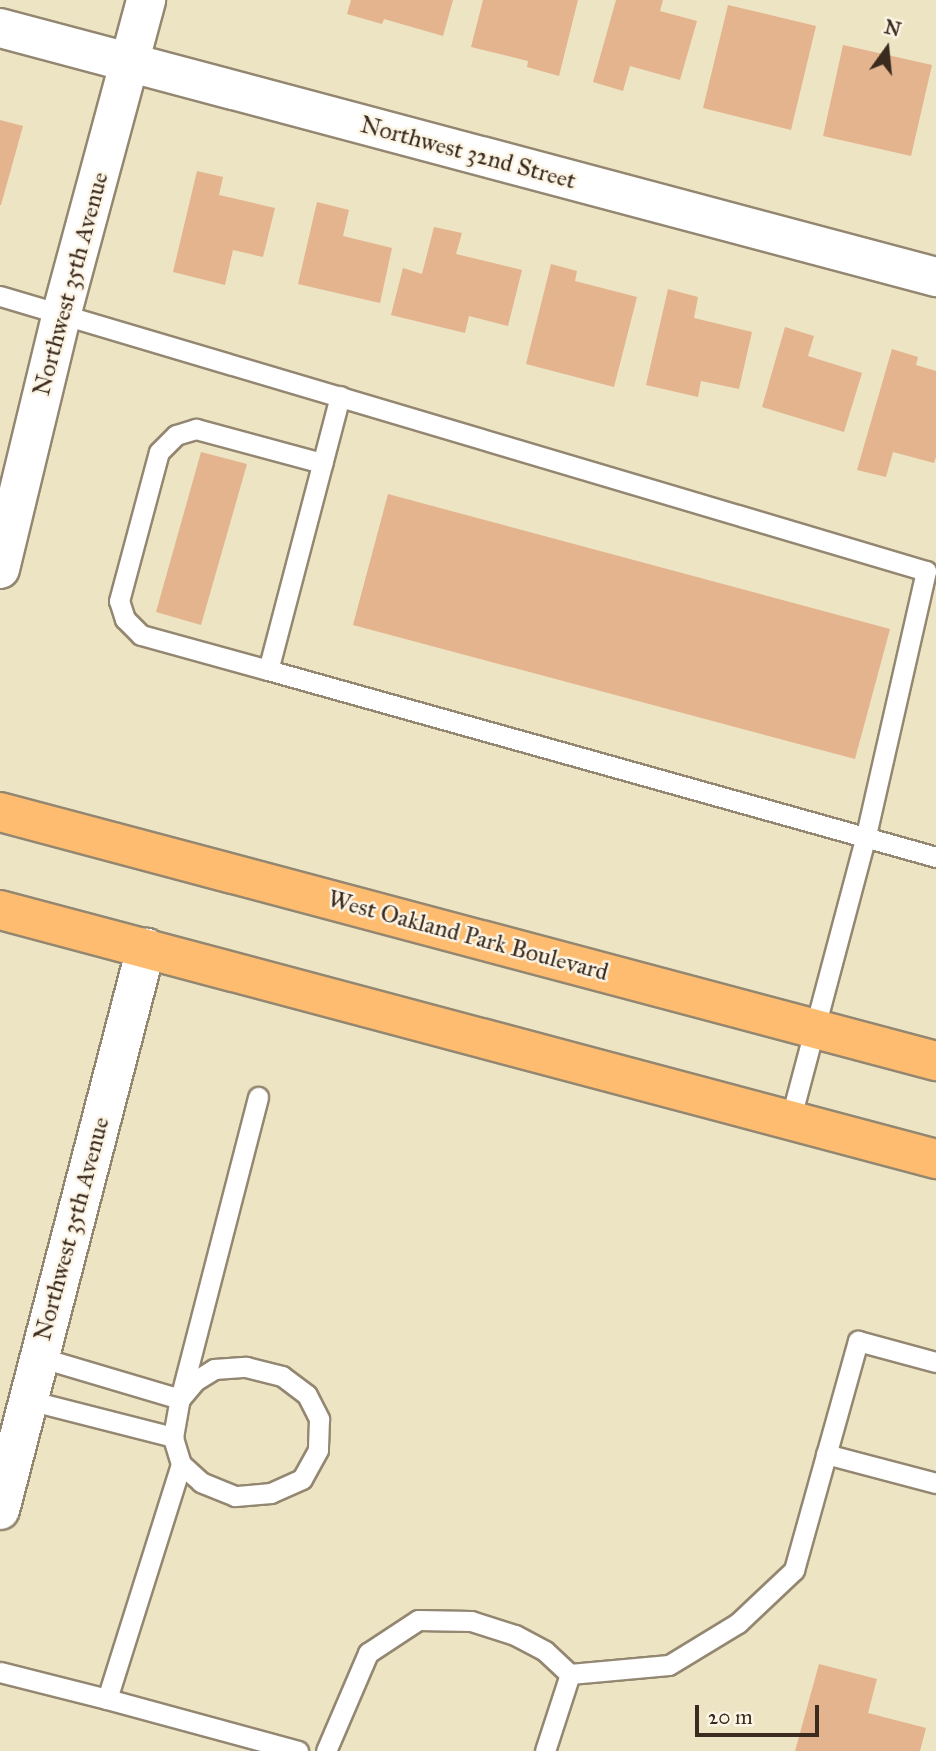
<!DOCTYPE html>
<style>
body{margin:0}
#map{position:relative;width:936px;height:1751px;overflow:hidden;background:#ede4c4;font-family:"IM FELL Great Primer",serif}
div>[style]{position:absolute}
.building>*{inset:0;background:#e3b48d}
.roads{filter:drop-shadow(2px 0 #948771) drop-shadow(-2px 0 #948771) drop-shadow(0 2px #948771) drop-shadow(0 -2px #948771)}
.lane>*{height:19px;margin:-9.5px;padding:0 9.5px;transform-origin:9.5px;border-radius:9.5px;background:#fff}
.street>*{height:38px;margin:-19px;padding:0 19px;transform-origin:19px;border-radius:19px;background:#fff}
.primary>*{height:38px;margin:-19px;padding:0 19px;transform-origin:19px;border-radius:19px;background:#febc70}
span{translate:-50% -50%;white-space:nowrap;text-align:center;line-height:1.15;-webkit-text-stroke:5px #fcf5e5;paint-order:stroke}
.street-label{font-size:24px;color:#3b2a1e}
.north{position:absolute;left:852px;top:14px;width:70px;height:70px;-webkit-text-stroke:5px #fcf5e5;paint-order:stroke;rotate:15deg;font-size:19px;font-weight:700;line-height:28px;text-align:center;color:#3b2a1e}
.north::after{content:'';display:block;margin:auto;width:24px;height:32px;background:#3b2a1e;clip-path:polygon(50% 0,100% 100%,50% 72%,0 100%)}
.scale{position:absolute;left:695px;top:1705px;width:124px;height:32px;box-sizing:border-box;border:4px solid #3b2a1e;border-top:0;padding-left:9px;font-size:21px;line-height:24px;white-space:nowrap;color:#3b2a1e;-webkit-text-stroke:5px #fcf5e5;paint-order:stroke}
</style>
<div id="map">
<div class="building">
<i style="clip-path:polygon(351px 0,453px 0,443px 36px,384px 19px,382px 24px,347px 14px)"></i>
<i style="clip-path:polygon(483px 0,578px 0,559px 76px,527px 67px,528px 61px,471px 47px)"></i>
<i style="clip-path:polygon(616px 0,663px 0,660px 11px,697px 21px,680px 80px,630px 66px,623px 91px,593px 82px)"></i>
<i style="clip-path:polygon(728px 5px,816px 26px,791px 130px,703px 108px)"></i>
<i style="clip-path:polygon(843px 45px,932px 65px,911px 156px,823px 136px)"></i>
<i style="clip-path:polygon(0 120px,23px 126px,1px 205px,0 205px)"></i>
<i style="clip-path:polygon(197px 171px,223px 177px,219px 195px,275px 208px,263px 257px,233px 250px,225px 285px,173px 272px)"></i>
<i style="clip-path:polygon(317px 202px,349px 210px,343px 236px,392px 248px,380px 303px,298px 284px)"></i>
<i style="clip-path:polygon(434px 227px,462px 233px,456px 254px,522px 270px,508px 326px,469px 316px,465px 333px,391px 315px,403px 268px,422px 274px)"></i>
<i style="clip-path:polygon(551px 264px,577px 271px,575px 281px,637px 297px,614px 387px,526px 364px)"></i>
<i style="clip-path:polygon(668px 289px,698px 297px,694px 318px,752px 332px,739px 389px,701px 381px,698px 397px,646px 385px)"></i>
<i style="clip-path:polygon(785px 327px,814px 336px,808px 356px,862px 373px,844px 432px,762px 407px)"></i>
<i style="clip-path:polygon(892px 349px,918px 357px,916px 365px,936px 371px,936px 457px,934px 463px,893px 452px,886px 477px,857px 470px)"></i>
<i style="clip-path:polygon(201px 452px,247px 464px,201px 625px,156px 612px)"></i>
<i style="clip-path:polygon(388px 494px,890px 629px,855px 759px,353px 625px)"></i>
<i style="clip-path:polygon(819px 1664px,877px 1679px,868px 1713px,926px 1728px,920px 1751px,795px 1751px)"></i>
</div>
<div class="roads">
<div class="lane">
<i style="left:0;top:296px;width:966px;rotate:16.54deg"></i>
<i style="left:926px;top:571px;width:275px;rotate:102.8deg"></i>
<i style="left:865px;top:839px;width:292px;rotate:104.9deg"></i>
<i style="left:340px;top:396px;width:283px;rotate:104.7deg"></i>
<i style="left:268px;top:670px;width:694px;rotate:15.64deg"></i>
<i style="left:268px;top:670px;width:132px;rotate:-164.6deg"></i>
<i style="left:141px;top:635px;width:23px;rotate:-135deg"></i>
<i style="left:125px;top:619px;width:19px;rotate:-108deg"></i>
<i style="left:119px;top:601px;width:154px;rotate:-75deg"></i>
<i style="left:159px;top:452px;width:24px;rotate:-45deg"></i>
<i style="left:176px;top:435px;width:21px;rotate:-17deg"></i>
<i style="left:196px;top:429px;width:131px;rotate:15.1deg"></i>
<i style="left:39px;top:1357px;width:147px;rotate:16.6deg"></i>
<i style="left:180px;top:1399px;width:312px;rotate:-75.5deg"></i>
<i style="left:28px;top:1400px;width:150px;rotate:14.3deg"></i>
<i style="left:826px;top:1454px;width:114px;rotate:14.8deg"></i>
<i style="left:0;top:1672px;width:110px;rotate:14.2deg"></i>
<i style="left:107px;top:1699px;width:246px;rotate:-72.5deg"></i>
<i style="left:181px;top:1464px;width:28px;rotate:-107deg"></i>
<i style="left:173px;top:1437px;width:39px;rotate:-80deg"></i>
<i style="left:180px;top:1399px;width:23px;rotate:-50deg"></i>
<i style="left:195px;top:1381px;width:22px;rotate:-32deg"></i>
<i style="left:214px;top:1369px;width:32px;rotate:-4deg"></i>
<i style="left:246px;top:1367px;width:37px;rotate:14deg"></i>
<i style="left:282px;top:1376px;width:31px;rotate:37deg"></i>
<i style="left:307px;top:1395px;width:27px;rotate:63deg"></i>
<i style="left:319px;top:1419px;width:31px;rotate:92deg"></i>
<i style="left:318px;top:1450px;width:33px;rotate:119deg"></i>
<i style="left:302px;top:1479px;width:34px;rotate:156deg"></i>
<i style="left:271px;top:1493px;width:36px;rotate:175deg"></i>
<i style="left:235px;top:1496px;width:37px;rotate:-158deg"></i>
<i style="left:201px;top:1482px;width:27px;rotate:-138deg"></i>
<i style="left:107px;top:1699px;width:198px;rotate:15.2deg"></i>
<i style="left:326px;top:1751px;width:107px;rotate:-66.8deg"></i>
<i style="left:368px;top:1653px;width:60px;rotate:-33.4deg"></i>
<i style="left:418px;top:1620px;width:53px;rotate:1.1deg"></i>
<i style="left:471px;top:1621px;width:46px;rotate:17.7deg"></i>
<i style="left:515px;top:1635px;width:34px;rotate:28deg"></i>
<i style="left:545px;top:1651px;width:34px;rotate:43deg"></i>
<i style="left:570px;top:1674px;width:99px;rotate:-5.2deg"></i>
<i style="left:669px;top:1665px;width:81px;rotate:-31.3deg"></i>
<i style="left:738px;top:1623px;width:77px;rotate:-43.4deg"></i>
<i style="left:794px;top:1570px;width:238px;rotate:-74.4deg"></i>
<i style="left:858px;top:1341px;width:81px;rotate:15.1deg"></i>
<i style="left:545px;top:1751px;width:81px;rotate:-72deg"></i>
</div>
<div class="street">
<i style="left:0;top:28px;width:969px;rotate:14.9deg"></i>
<i style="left:0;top:569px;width:264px;rotate:-76.4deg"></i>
<i style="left:62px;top:312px;width:323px;rotate:-74.9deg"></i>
<i style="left:0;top:1510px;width:581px;rotate:-75.44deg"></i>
</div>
<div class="primary">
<i style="left:0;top:812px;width:969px;rotate:14.9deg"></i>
<i style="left:0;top:910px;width:969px;rotate:14.9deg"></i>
</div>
</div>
<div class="street-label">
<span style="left:468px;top:153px;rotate:15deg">Northwest 32nd Street</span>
<span style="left:71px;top:284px;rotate:-75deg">Northwest 35th Avenue</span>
<span style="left:468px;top:936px;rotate:15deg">West Oakland Park Boulevard</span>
<span style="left:72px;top:1229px;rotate:-75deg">Northwest 35th Avenue</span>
</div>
<div class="north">N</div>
<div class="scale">20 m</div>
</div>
